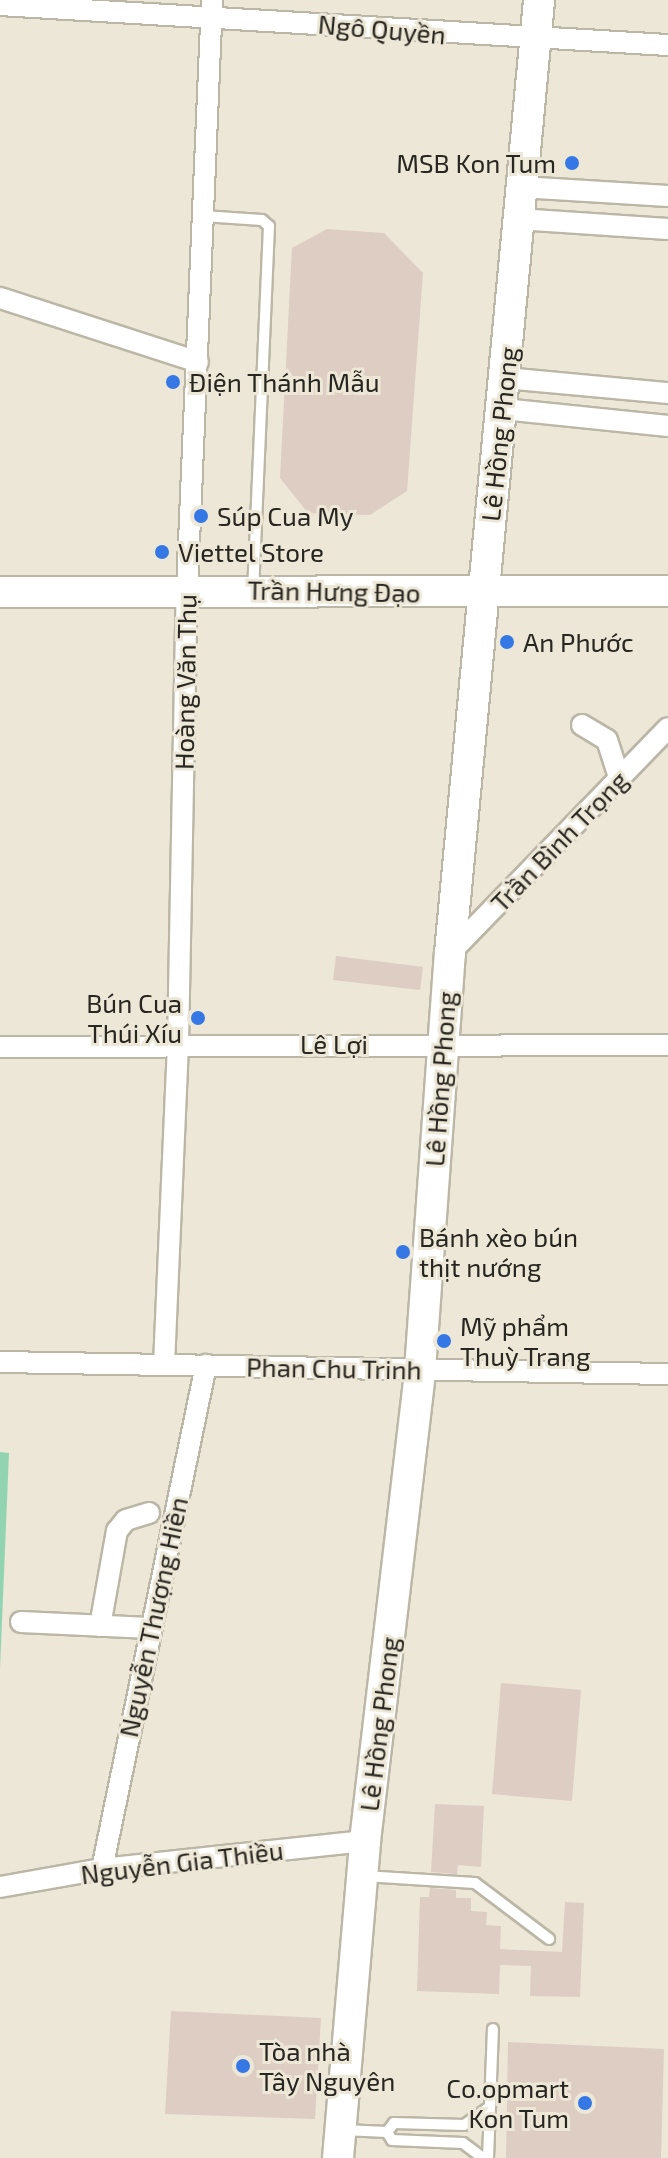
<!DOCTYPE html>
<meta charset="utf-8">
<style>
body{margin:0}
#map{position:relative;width:668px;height:2158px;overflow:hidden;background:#ede7d7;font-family:"Exo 2",sans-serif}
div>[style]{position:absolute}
.green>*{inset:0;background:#92d4b2}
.building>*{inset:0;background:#ddcdc3}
.roads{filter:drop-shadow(2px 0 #bbb6a6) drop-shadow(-2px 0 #bbb6a6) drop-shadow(0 2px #bbb6a6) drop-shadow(0 -2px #bbb6a6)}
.lane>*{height:10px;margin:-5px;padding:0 5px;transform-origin:5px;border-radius:5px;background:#fff}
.street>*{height:20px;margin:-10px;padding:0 10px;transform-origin:10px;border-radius:10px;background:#fff}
.secondary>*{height:30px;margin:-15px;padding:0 15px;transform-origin:15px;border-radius:15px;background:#fff}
.dots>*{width:22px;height:22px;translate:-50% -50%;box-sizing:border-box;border:4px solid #ede7d7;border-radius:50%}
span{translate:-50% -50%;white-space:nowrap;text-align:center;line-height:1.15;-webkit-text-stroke:6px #ede7d7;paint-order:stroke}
.street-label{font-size:26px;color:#282620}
.poi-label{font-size:26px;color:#282620}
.right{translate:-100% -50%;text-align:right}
.left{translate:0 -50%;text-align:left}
</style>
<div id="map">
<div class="green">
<i style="clip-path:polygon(0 1452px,9px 1453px,0 1669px)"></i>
</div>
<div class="building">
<i style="clip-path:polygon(327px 229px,384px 233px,423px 273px,407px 491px,370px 515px,308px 513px,280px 478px,292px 248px)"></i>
<i style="clip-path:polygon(336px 956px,423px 967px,420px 990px,333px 980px)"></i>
<i style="clip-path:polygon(501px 1683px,581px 1690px,572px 1801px,492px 1794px)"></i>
<i style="clip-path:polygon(435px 1804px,484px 1806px,481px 1867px,458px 1865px,457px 1874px,431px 1872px)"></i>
<i style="clip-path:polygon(430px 1888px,456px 1890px,456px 1898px,471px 1898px,471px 1911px,487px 1912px,486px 1925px,501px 1926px,500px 1949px,562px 1952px,565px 1902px,584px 1903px,580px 1997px,530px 1996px,531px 1966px,500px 1965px,499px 1994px,417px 1991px,420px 1897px,429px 1897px)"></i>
<i style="clip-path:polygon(171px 2011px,321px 2018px,315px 2119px,165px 2114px)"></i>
<i style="clip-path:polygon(508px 2042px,664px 2049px,661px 2158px,506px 2158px)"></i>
</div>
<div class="roads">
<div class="lane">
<i style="left:203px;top:216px;width:59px;rotate:3.9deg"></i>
<i style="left:262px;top:220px;width:9px;rotate:41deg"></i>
<i style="left:269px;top:226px;width:361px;rotate:92.5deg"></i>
<i style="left:364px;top:1876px;width:111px;rotate:3.6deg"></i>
<i style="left:475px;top:1883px;width:93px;rotate:37.1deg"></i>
<i style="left:343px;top:2130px;width:44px;rotate:2.6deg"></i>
<i style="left:387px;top:2132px;width:9px;rotate:58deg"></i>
<i style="left:392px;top:2140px;width:71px;rotate:2.4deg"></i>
<i style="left:463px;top:2143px;width:25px;rotate:37deg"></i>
<i style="left:387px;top:2132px;width:11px;rotate:-52deg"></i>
<i style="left:394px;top:2123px;width:70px;rotate:1.6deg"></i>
<i style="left:464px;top:2125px;width:32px;rotate:-35deg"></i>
<i style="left:488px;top:2158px;width:129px;rotate:-87.8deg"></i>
</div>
<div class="street">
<i style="left:0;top:5px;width:669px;rotate:3.43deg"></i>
<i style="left:521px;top:187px;width:147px;rotate:3.5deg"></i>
<i style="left:518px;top:219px;width:150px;rotate:3.8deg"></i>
<i style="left:0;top:298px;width:208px;rotate:17.9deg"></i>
<i style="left:505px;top:378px;width:164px;rotate:5.3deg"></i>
<i style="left:503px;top:409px;width:166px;rotate:5.9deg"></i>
<i style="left:582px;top:725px;width:29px;rotate:31deg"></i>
<i style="left:607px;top:740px;width:40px;rotate:72deg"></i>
<i style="left:450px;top:953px;width:313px;rotate:-45.9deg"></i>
<i style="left:0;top:1047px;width:668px;rotate:-0.17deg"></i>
<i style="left:0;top:1362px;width:668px;rotate:1.03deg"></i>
<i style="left:164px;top:1365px;width:321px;rotate:-87.5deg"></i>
<i style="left:178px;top:1044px;width:455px;rotate:-88.9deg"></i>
<i style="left:187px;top:589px;width:590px;rotate:-87.57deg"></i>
<i style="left:21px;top:1622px;width:129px;rotate:2.7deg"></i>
<i style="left:100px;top:1626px;width:97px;rotate:-79.9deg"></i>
<i style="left:117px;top:1531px;width:14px;rotate:-51deg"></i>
<i style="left:126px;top:1520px;width:24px;rotate:-17deg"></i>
<i style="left:102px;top:1869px;width:515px;rotate:-78.34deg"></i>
<i style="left:0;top:1887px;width:104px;rotate:-10deg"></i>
<i style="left:102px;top:1869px;width:264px;rotate:-6.1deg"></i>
</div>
<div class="secondary">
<i style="left:0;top:592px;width:668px;rotate:-0.09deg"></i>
<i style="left:338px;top:2158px;width:318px;rotate:-85.1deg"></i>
<i style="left:365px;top:1841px;width:474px;rotate:-83.3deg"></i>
<i style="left:420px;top:1370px;width:418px;rotate:-85.9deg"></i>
<i style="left:450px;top:953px;width:957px;rotate:-84.66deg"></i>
</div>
</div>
<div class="dots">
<i style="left:572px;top:163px;background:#3578e5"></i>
<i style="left:173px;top:382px;background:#3578e5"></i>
<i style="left:201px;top:516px;background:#3578e5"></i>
<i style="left:162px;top:552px;background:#3578e5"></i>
<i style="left:507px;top:642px;background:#3578e5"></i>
<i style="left:198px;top:1018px;background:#3578e5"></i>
<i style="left:403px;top:1252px;background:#3578e5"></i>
<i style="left:444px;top:1341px;background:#3578e5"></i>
<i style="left:243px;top:2066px;background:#3578e5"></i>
<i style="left:585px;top:2103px;background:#3578e5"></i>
</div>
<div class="street-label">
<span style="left:382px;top:29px;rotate:5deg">Ngô Quyền</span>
<span style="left:499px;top:434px;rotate:-84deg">Lê Hồng Phong</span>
<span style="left:334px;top:591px;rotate:1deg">Trần Hưng Đạo</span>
<span style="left:185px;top:682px;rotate:-89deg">Hoàng Văn Thụ</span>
<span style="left:559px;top:841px;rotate:-46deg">Trần Bình Trọng</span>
<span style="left:334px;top:1044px">Lê Lợi</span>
<span style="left:440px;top:1079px;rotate:-86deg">Lê Hồng Phong</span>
<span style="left:334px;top:1368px;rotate:1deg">Phan Chu Trinh</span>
<span style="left:153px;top:1617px;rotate:-78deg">Nguyễn Thượng Hiền</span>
<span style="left:379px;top:1724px;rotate:-83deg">Lê Hồng Phong</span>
<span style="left:182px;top:1862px;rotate:-7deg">Nguyễn Gia Thiều</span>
</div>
<div class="poi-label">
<span class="right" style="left:556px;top:163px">MSB Kon Tum</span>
<span class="left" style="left:189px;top:382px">Điện Thánh Mẫu</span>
<span class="left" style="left:217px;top:516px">Súp Cua My</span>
<span class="left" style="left:178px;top:552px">Viettel Store</span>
<span class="left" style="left:523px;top:642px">An Phước</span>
<span class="right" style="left:182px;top:1018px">Bún Cua<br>Thúi Xíu</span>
<span class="left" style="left:419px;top:1252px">Bánh xèo bún<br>thịt nướng</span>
<span class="left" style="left:460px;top:1341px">Mỹ phẩm<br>Thuỳ Trang</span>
<span class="left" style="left:259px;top:2066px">Tòa nhà<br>Tây Nguyên</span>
<span class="right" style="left:569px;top:2103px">Co.opmart<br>Kon Tum</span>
</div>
</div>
